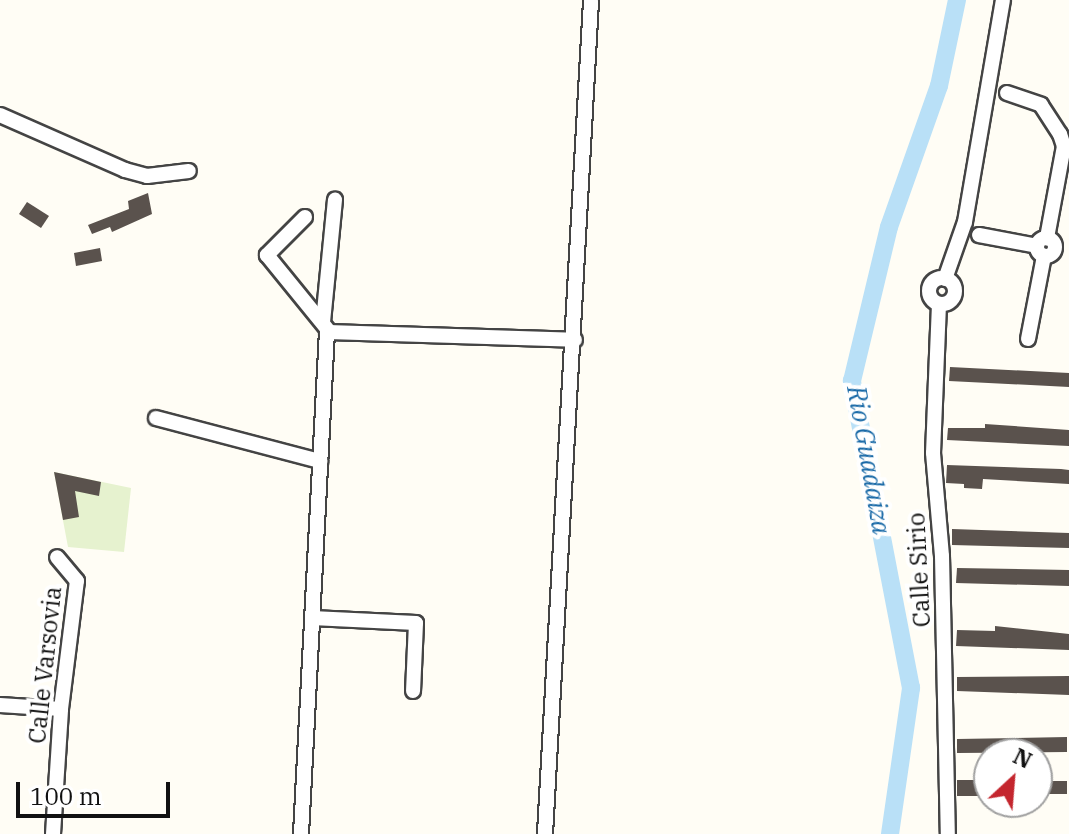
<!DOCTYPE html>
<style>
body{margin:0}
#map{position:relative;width:1069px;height:834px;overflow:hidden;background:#fffdf5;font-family:"IBM Plex Serif",serif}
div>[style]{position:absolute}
.pitch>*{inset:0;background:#e6f2cf}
.river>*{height:18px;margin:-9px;padding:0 9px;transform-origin:9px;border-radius:9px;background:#b9e0f7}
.building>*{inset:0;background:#5a524d}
.roads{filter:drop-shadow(2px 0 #444) drop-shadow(-2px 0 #444) drop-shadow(0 2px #444) drop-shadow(0 -2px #444)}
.minor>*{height:14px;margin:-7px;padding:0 7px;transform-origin:7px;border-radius:7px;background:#fff}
.minor>.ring{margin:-7px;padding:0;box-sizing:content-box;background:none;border:14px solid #fff;border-radius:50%}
span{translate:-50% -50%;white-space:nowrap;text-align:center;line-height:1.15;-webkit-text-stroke:8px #fff;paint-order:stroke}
.street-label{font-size:24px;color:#111}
.water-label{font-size:26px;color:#1768a6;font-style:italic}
.north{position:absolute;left:973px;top:738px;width:80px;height:80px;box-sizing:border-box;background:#fff;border:2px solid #a0a0a0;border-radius:50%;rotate:26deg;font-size:22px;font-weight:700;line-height:32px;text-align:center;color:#111}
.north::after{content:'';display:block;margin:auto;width:28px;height:36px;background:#c4262e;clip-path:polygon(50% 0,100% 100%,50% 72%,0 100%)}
.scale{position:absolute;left:16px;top:782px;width:154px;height:36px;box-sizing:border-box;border:4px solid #111;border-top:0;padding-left:10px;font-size:24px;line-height:28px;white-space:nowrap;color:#111;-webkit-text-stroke:6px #fff;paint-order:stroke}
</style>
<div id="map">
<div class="pitch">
<i style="clip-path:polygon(54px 472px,131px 488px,124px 552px,68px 547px)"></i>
</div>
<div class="river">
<i style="left:890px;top:834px;width:148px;rotate:-81.8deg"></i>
<i style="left:911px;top:688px;width:313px;rotate:-100.9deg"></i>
<i style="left:852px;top:381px;width:158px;rotate:-76.5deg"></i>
<i style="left:889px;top:227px;width:150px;rotate:-70.5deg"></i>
<i style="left:939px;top:86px;width:88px;rotate:-78.2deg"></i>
</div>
<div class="building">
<i style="clip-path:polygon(148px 193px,152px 214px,112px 232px,110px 227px,92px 234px,88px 225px,129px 209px,128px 201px)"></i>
<i style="clip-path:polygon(27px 202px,49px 216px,41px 228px,19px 214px)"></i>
<i style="clip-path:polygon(100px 248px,102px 261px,76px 266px,74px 253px)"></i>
<i style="clip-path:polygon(950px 367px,1069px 373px,1069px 387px,949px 381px)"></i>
<i style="clip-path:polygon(985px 424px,1069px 430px,1069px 446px,947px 440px,948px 428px,985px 428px)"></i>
<i style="clip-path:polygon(947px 465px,1061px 469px,1069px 470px,1069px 484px,983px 479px,982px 489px,964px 488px,964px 484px,946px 483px)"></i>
<i style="clip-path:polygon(54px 472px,101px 482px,99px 496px,75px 491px,79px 517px,63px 520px)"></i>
<i style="clip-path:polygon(952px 529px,1069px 533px,1069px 548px,952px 545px)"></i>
<i style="clip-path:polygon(957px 568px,1069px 570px,1069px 586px,956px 583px)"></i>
<i style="clip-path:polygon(995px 626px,1069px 634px,1069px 650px,956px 646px,957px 630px,995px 631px)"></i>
<i style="clip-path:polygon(1069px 676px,1069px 695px,957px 691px,957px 677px)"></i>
<i style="clip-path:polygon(1067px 737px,1067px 752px,957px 753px,957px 739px)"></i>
<i style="clip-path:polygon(957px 780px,989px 780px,989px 796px,957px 796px)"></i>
<i style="clip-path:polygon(1037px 781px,1067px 781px,1067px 794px,1037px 794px)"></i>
</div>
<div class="roads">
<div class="minor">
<i style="left:1007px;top:93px;width:36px;rotate:19deg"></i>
<i style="left:1041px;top:105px;width:35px;rotate:57deg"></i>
<i style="left:1060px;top:134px;width:13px;rotate:72deg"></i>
<i style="left:1064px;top:146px;width:94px;rotate:100.5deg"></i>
<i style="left:0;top:115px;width:137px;rotate:23.7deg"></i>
<i style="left:125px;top:170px;width:23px;rotate:15deg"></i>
<i style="left:147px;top:176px;width:42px;rotate:-6.8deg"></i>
<i style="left:305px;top:217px;width:54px;rotate:135deg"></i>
<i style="left:267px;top:255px;width:97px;rotate:50.9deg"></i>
<i style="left:979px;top:235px;width:59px;rotate:10.7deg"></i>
<i class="ring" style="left:1037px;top:238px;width:4px;height:4px"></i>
<i class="ring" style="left:929px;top:278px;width:12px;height:12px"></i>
<i style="left:945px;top:279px;width:60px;rotate:-70.7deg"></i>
<i style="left:965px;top:222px;width:225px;rotate:-80.3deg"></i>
<i style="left:939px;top:304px;width:149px;rotate:92.3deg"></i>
<i style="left:933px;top:453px;width:103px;rotate:85deg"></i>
<i style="left:942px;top:556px;width:278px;rotate:88.8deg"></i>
<i style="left:323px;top:322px;width:123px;rotate:-84.4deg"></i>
<i style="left:1028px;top:339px;width:85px;rotate:-79.1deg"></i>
<i style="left:156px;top:418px;width:170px;rotate:14.7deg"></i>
<i style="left:312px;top:618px;width:104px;rotate:2.8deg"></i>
<i style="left:416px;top:623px;width:68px;rotate:92.5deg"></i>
<i style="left:0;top:705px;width:61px;rotate:3.8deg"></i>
<i style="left:53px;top:834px;width:125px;rotate:-86.3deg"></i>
<i style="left:61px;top:709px;width:129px;rotate:-82.9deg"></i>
<i style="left:77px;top:581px;width:31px;rotate:-130deg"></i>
<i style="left:301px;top:834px;width:503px;rotate:-87.04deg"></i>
<i style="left:327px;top:332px;width:248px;rotate:1.8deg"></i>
<i style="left:545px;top:834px;width:835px;rotate:-86.84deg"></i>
</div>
</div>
<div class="street-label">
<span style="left:919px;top:570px;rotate:-93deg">Calle Sirio</span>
<span style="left:45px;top:665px;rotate:-84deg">Calle Varsovia</span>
</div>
<div class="water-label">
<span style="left:869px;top:460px;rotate:80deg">Rio Guadaiza</span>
</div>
<div class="north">N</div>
<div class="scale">100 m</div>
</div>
